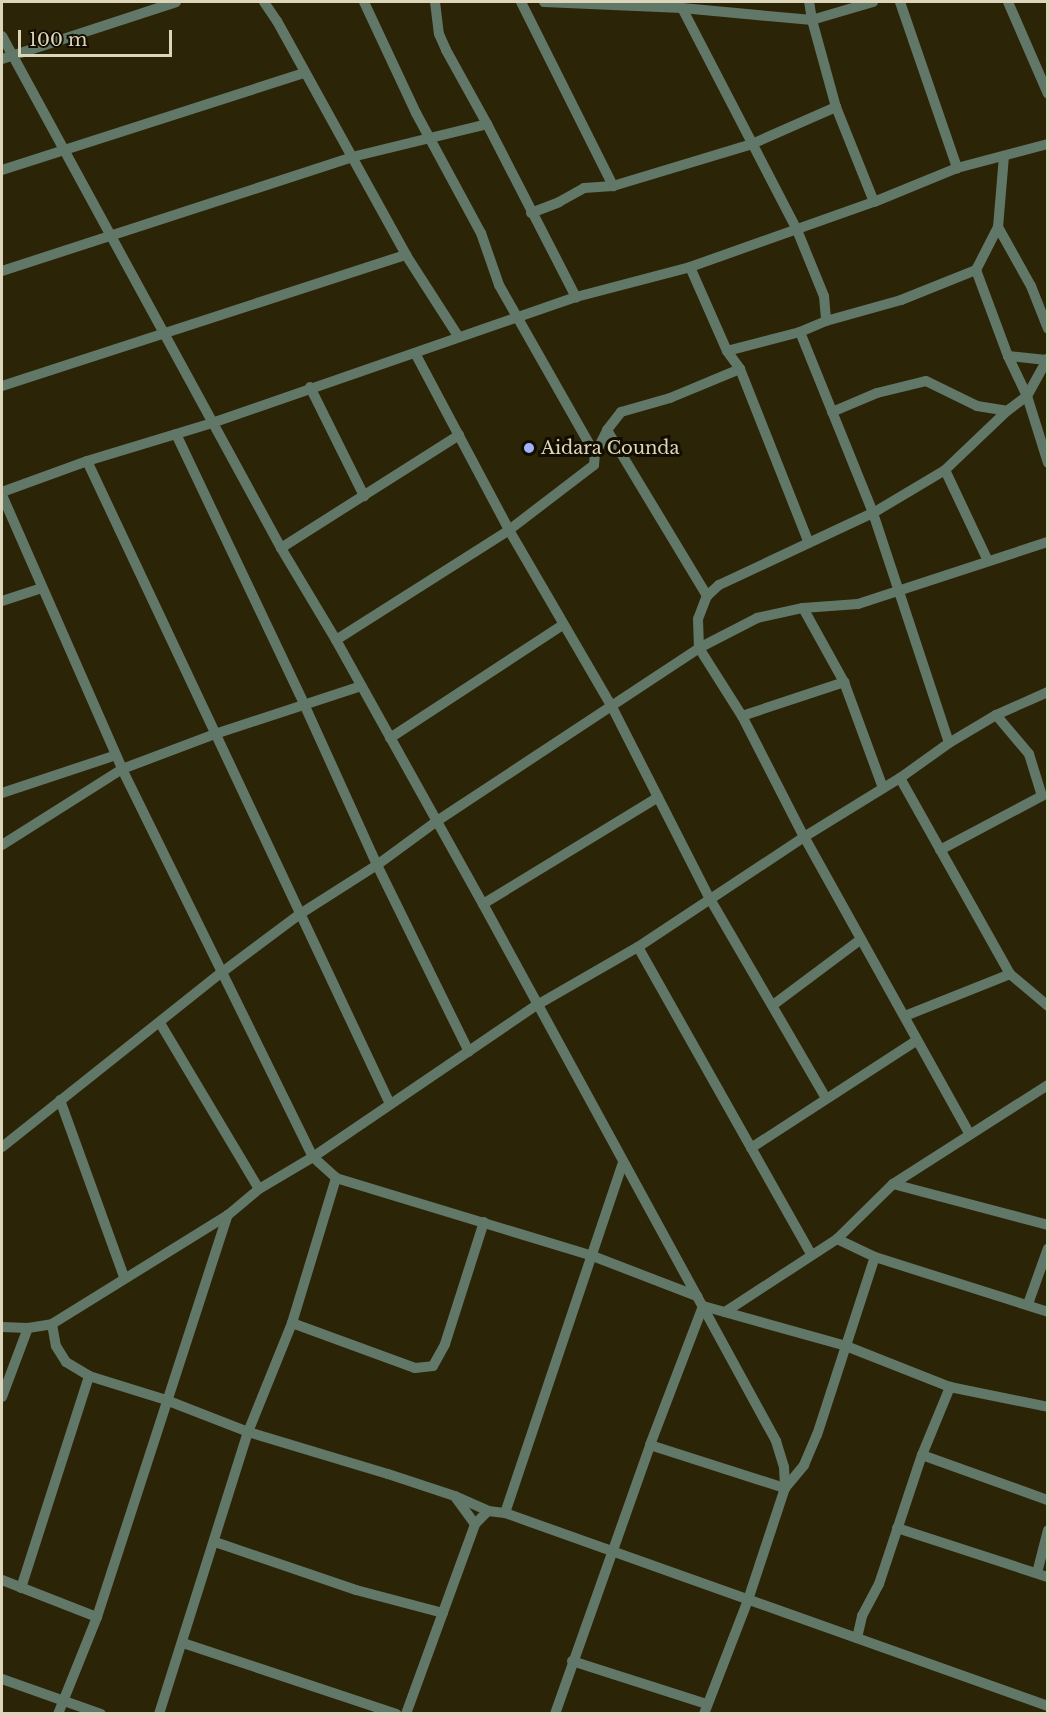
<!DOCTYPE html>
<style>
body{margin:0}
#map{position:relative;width:1049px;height:1715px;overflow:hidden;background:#2b2407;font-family:"Libre Baskerville",serif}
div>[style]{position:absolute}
.minor>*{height:10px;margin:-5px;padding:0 5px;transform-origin:5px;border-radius:5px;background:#617768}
.dots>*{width:16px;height:16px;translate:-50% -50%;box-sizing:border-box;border:3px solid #130d00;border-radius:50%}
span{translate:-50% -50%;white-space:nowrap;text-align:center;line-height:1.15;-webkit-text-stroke:6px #130d00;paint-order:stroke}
.poi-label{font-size:18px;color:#dcd5b9}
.left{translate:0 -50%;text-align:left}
.frame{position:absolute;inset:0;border:3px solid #dcd5b9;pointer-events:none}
.scale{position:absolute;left:18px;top:30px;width:154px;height:27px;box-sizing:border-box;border:3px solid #dcd5b9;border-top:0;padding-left:8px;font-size:18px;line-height:21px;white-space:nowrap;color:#dcd5b9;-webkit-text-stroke:4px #130d00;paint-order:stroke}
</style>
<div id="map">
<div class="minor">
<i style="left:264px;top:2px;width:23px;rotate:56deg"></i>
<i style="left:277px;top:21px;width:267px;rotate:61.1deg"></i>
<i style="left:406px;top:255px;width:96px;rotate:57.3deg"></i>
<i style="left:364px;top:2px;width:123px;rotate:64.9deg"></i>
<i style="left:416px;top:113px;width:136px;rotate:61.6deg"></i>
<i style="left:481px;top:233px;width:55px;rotate:70.9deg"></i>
<i style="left:499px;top:285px;width:194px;rotate:60.4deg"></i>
<i style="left:435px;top:2px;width:32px;rotate:83deg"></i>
<i style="left:439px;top:34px;width:17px;rotate:66deg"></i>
<i style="left:446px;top:50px;width:85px;rotate:61deg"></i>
<i style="left:487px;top:124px;width:195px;rotate:62.8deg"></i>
<i style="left:521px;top:2px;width:206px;rotate:63.4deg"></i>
<i style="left:544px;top:2px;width:138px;rotate:2.5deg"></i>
<i style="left:682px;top:8px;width:131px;rotate:5.3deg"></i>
<i style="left:812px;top:20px;width:18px;rotate:-99deg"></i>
<i style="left:873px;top:2px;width:64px;rotate:163.6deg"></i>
<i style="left:812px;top:20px;width:90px;rotate:74.6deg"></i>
<i style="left:836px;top:107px;width:102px;rotate:68.2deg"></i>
<i style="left:900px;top:2px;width:176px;rotate:71deg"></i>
<i style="left:1008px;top:2px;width:100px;rotate:66.5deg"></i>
<i style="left:682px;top:8px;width:250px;rotate:62.6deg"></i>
<i style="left:797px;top:230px;width:71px;rotate:67.8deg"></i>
<i style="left:824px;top:296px;width:25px;rotate:85deg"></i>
<i style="left:826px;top:321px;width:28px;rotate:157deg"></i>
<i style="left:800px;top:332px;width:75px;rotate:165.4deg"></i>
<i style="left:2px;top:36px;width:583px;rotate:61.41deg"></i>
<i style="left:281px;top:548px;width:107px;rotate:59.1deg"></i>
<i style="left:336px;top:640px;width:302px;rotate:60.9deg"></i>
<i style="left:483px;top:904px;width:612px;rotate:61.38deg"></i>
<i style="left:776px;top:1441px;width:27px;rotate:73deg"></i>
<i style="left:784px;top:1467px;width:21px;rotate:87deg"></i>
<i style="left:785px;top:1488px;width:118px;rotate:108.3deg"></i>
<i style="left:748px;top:1600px;width:122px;rotate:111.1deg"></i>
<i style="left:2px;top:59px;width:183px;rotate:-18.1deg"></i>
<i style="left:1004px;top:156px;width:71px;rotate:94.8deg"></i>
<i style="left:998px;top:227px;width:48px;rotate:117.1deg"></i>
<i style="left:976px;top:270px;width:92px;rotate:69.6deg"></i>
<i style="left:1008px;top:356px;width:44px;rotate:64.6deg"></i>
<i style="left:1027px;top:396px;width:70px;rotate:72.6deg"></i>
<i style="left:2px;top:170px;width:318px;rotate:-17.8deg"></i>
<i style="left:531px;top:213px;width:30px;rotate:-21deg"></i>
<i style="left:559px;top:202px;width:29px;rotate:-29deg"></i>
<i style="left:584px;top:188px;width:29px;rotate:-4deg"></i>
<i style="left:613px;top:186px;width:145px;rotate:-16.8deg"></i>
<i style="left:752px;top:144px;width:92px;rotate:-23.8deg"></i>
<i style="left:998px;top:227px;width:68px;rotate:60.8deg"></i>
<i style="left:1031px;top:286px;width:46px;rotate:68.4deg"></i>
<i style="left:690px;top:267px;width:92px;rotate:66.2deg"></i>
<i style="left:727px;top:351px;width:22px;rotate:54deg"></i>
<i style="left:740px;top:369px;width:187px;rotate:68.4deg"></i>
<i style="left:2px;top:271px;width:368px;rotate:-18deg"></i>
<i style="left:352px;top:157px;width:139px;rotate:-13.7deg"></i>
<i style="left:826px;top:321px;width:78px;rotate:-15.6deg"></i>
<i style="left:901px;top:300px;width:81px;rotate:-21.8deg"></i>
<i style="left:800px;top:332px;width:195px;rotate:68deg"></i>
<i style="left:873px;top:513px;width:242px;rotate:71.7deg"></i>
<i style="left:415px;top:353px;width:200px;rotate:62deg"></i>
<i style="left:509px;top:530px;width:203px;rotate:59.8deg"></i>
<i style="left:611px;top:705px;width:218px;rotate:63deg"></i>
<i style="left:710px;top:899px;width:230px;rotate:59.8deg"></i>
<i style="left:1008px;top:356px;width:36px;rotate:6deg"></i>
<i style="left:2px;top:386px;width:425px;rotate:-18deg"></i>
<i style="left:310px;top:387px;width:122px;rotate:63.6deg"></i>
<i style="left:832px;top:412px;width:49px;rotate:-22.9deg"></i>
<i style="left:877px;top:393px;width:50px;rotate:-13.8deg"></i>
<i style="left:926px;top:381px;width:57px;rotate:26.1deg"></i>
<i style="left:977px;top:406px;width:30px;rotate:9deg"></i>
<i style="left:607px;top:430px;width:194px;rotate:58.9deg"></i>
<i style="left:176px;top:434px;width:299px;rotate:64.6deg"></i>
<i style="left:304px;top:704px;width:177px;rotate:65.6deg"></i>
<i style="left:377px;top:865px;width:208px;rotate:63.8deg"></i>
<i style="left:87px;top:461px;width:711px;rotate:64.77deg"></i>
<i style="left:945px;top:470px;width:101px;rotate:64.7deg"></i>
<i style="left:2px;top:492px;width:90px;rotate:-20deg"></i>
<i style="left:87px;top:461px;width:131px;rotate:-16.9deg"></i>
<i style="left:212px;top:423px;width:385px;rotate:-19.1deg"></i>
<i style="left:576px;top:297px;width:118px;rotate:-14.7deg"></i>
<i style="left:690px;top:267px;width:195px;rotate:-19.5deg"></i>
<i style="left:874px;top:202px;width:90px;rotate:-22.3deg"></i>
<i style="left:957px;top:168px;width:94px;rotate:-14.8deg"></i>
<i style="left:2px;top:495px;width:299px;rotate:66.3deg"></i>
<i style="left:122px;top:769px;width:432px;rotate:63.8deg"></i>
<i style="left:313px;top:1157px;width:31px;rotate:42deg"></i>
<i style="left:336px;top:1178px;width:265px;rotate:16.9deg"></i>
<i style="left:590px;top:1255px;width:115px;rotate:21deg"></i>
<i style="left:281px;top:548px;width:211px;rotate:-32.4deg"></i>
<i style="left:2px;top:601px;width:42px;rotate:-18deg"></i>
<i style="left:803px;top:608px;width:85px;rotate:61deg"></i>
<i style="left:844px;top:682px;width:113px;rotate:69.8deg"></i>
<i style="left:336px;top:640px;width:205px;rotate:-32.4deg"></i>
<i style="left:509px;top:530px;width:107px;rotate:-37.4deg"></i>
<i style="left:594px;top:465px;width:11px;rotate:-85deg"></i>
<i style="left:595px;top:454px;width:27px;rotate:-63deg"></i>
<i style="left:607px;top:430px;width:23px;rotate:-52deg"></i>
<i style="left:621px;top:412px;width:51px;rotate:-15.9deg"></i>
<i style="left:670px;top:398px;width:76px;rotate:-22.5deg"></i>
<i style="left:742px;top:716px;width:108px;rotate:-18.4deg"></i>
<i style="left:390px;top:738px;width:207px;rotate:-33.2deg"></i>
<i style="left:900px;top:778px;width:225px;rotate:60.7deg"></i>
<i style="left:1010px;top:974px;width:50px;rotate:40.1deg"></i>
<i style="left:2px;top:793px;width:120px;rotate:-18.4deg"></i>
<i style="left:2px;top:845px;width:142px;rotate:-32.3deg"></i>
<i style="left:122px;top:769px;width:99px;rotate:-20.6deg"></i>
<i style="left:215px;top:734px;width:154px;rotate:-18.2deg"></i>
<i style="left:940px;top:850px;width:115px;rotate:-27.9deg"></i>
<i style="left:1042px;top:796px;width:44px;rotate:-107.2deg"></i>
<i style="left:1029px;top:754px;width:51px;rotate:-130.2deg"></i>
<i style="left:483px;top:904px;width:205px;rotate:-31.4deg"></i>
<i style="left:638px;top:947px;width:352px;rotate:60.6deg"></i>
<i style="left:773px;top:1005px;width:109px;rotate:-36.8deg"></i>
<i style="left:905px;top:1016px;width:113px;rotate:-21.8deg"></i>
<i style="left:160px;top:1023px;width:193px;rotate:59.2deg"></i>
<i style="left:60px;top:1100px;width:188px;rotate:70.1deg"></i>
<i style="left:969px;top:1133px;width:339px;rotate:-119.1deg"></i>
<i style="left:804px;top:837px;width:136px;rotate:-117.1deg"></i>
<i style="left:742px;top:716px;width:80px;rotate:-122.3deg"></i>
<i style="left:699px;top:648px;width:29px;rotate:-92deg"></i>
<i style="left:698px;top:619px;width:25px;rotate:-69deg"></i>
<i style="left:707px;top:596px;width:16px;rotate:-43deg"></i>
<i style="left:719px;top:585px;width:170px;rotate:-25.1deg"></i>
<i style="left:873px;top:513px;width:84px;rotate:-30.8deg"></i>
<i style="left:945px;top:470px;width:86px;rotate:-43.6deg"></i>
<i style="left:1007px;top:411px;width:25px;rotate:-37deg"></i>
<i style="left:1027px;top:396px;width:43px;rotate:-61.1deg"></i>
<i style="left:2px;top:1147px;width:280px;rotate:-38.5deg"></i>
<i style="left:221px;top:973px;width:99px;rotate:-36.8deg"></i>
<i style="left:300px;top:914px;width:91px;rotate:-32.5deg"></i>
<i style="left:377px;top:865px;width:74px;rotate:-36.3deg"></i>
<i style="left:437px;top:821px;width:314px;rotate:-33.4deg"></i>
<i style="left:699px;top:648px;width:65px;rotate:-27.3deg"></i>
<i style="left:757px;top:618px;width:47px;rotate:-12.3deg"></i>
<i style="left:803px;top:608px;width:55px;rotate:-4.2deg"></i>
<i style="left:858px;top:604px;width:200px;rotate:-18.1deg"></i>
<i style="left:751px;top:1148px;width:197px;rotate:-33deg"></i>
<i style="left:893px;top:1184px;width:160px;rotate:14.8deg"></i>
<i style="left:837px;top:1239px;width:42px;rotate:25.3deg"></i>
<i style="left:875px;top:1257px;width:182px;rotate:17.6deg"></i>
<i style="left:1028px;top:1304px;width:59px;rotate:-70.3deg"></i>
<i style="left:703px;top:1306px;width:148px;rotate:15.6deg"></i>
<i style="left:846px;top:1346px;width:112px;rotate:21.5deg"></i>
<i style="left:950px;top:1387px;width:100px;rotate:11.5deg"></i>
<i style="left:725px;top:1312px;width:134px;rotate:-33.1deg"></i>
<i style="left:837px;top:1239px;width:78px;rotate:-44.5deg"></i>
<i style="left:893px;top:1184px;width:184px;rotate:-32.6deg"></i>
<i style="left:292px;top:1323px;width:131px;rotate:20.1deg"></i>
<i style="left:415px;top:1368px;width:18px;rotate:-6deg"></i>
<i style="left:433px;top:1366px;width:25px;rotate:-61deg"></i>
<i style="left:445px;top:1344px;width:128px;rotate:-72.3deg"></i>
<i style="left:52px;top:1324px;width:22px;rotate:80deg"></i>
<i style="left:56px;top:1346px;width:19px;rotate:58deg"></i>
<i style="left:66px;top:1362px;width:27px;rotate:31deg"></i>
<i style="left:89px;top:1376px;width:81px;rotate:17.3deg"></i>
<i style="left:166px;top:1400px;width:88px;rotate:21.3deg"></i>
<i style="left:248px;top:1432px;width:146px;rotate:16.7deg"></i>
<i style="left:388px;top:1474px;width:71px;rotate:18.2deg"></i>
<i style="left:455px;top:1496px;width:36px;rotate:24deg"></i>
<i style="left:488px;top:1511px;width:17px;rotate:7deg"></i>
<i style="left:505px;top:1513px;width:576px;rotate:19.57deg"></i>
<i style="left:2px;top:1327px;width:26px;rotate:2deg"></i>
<i style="left:28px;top:1328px;width:24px;rotate:-9deg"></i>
<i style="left:52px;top:1324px;width:207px;rotate:-31.8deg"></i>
<i style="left:228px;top:1215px;width:40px;rotate:-40deg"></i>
<i style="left:259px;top:1189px;width:63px;rotate:-30.7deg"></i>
<i style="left:313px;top:1157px;width:271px;rotate:-34.2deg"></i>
<i style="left:537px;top:1005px;width:116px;rotate:-29.9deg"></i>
<i style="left:638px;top:947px;width:199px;rotate:-33.5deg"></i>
<i style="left:804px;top:837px;width:113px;rotate:-31.6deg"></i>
<i style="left:900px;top:778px;width:60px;rotate:-35.5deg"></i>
<i style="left:949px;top:743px;width:55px;rotate:-30.8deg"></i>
<i style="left:996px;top:715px;width:57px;rotate:-23.9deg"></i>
<i style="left:2px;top:1397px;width:74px;rotate:-69.4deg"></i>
<i style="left:650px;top:1445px;width:142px;rotate:17.7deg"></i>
<i style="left:785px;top:1488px;width:30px;rotate:-50deg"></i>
<i style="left:804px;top:1465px;width:33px;rotate:-67deg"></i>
<i style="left:817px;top:1435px;width:187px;rotate:-72deg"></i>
<i style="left:922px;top:1455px;width:134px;rotate:19.7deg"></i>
<i style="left:456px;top:1498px;width:32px;rotate:54deg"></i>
<i style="left:505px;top:1513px;width:369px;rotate:-71.4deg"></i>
<i style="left:897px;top:1528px;width:159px;rotate:18deg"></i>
<i style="left:215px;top:1542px;width:149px;rotate:18.8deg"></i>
<i style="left:356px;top:1590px;width:90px;rotate:14.8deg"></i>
<i style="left:1037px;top:1573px;width:44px;rotate:-75.7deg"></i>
<i style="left:2px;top:1580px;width:102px;rotate:21.3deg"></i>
<i style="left:21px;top:1588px;width:223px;rotate:-72.2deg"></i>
<i style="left:857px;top:1638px;width:23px;rotate:-77deg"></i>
<i style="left:862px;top:1616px;width:36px;rotate:-62deg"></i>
<i style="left:879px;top:1584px;width:136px;rotate:-71.6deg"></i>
<i style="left:922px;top:1455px;width:74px;rotate:-67.6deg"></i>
<i style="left:183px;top:1643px;width:225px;rotate:18.4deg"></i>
<i style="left:572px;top:1661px;width:142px;rotate:17.7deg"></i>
<i style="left:2px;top:1679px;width:105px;rotate:19.5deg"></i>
<i style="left:58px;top:1714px;width:105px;rotate:-68.1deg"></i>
<i style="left:97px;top:1617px;width:423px;rotate:-72deg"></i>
<i style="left:159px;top:1714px;width:296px;rotate:-72.5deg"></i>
<i style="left:248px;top:1432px;width:118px;rotate:-68deg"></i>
<i style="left:292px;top:1323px;width:152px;rotate:-73.1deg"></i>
<i style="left:406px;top:1714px;width:202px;rotate:-70deg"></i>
<i style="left:475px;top:1524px;width:18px;rotate:-45deg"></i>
<i style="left:555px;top:1714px;width:285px;rotate:-70.5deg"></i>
<i style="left:650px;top:1445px;width:149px;rotate:-69.1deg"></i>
</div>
<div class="dots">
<i style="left:529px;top:448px;background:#a3b2fd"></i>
</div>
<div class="poi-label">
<span class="left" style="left:541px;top:448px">Aidara Counda</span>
</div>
<div class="frame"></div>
<div class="scale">100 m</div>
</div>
